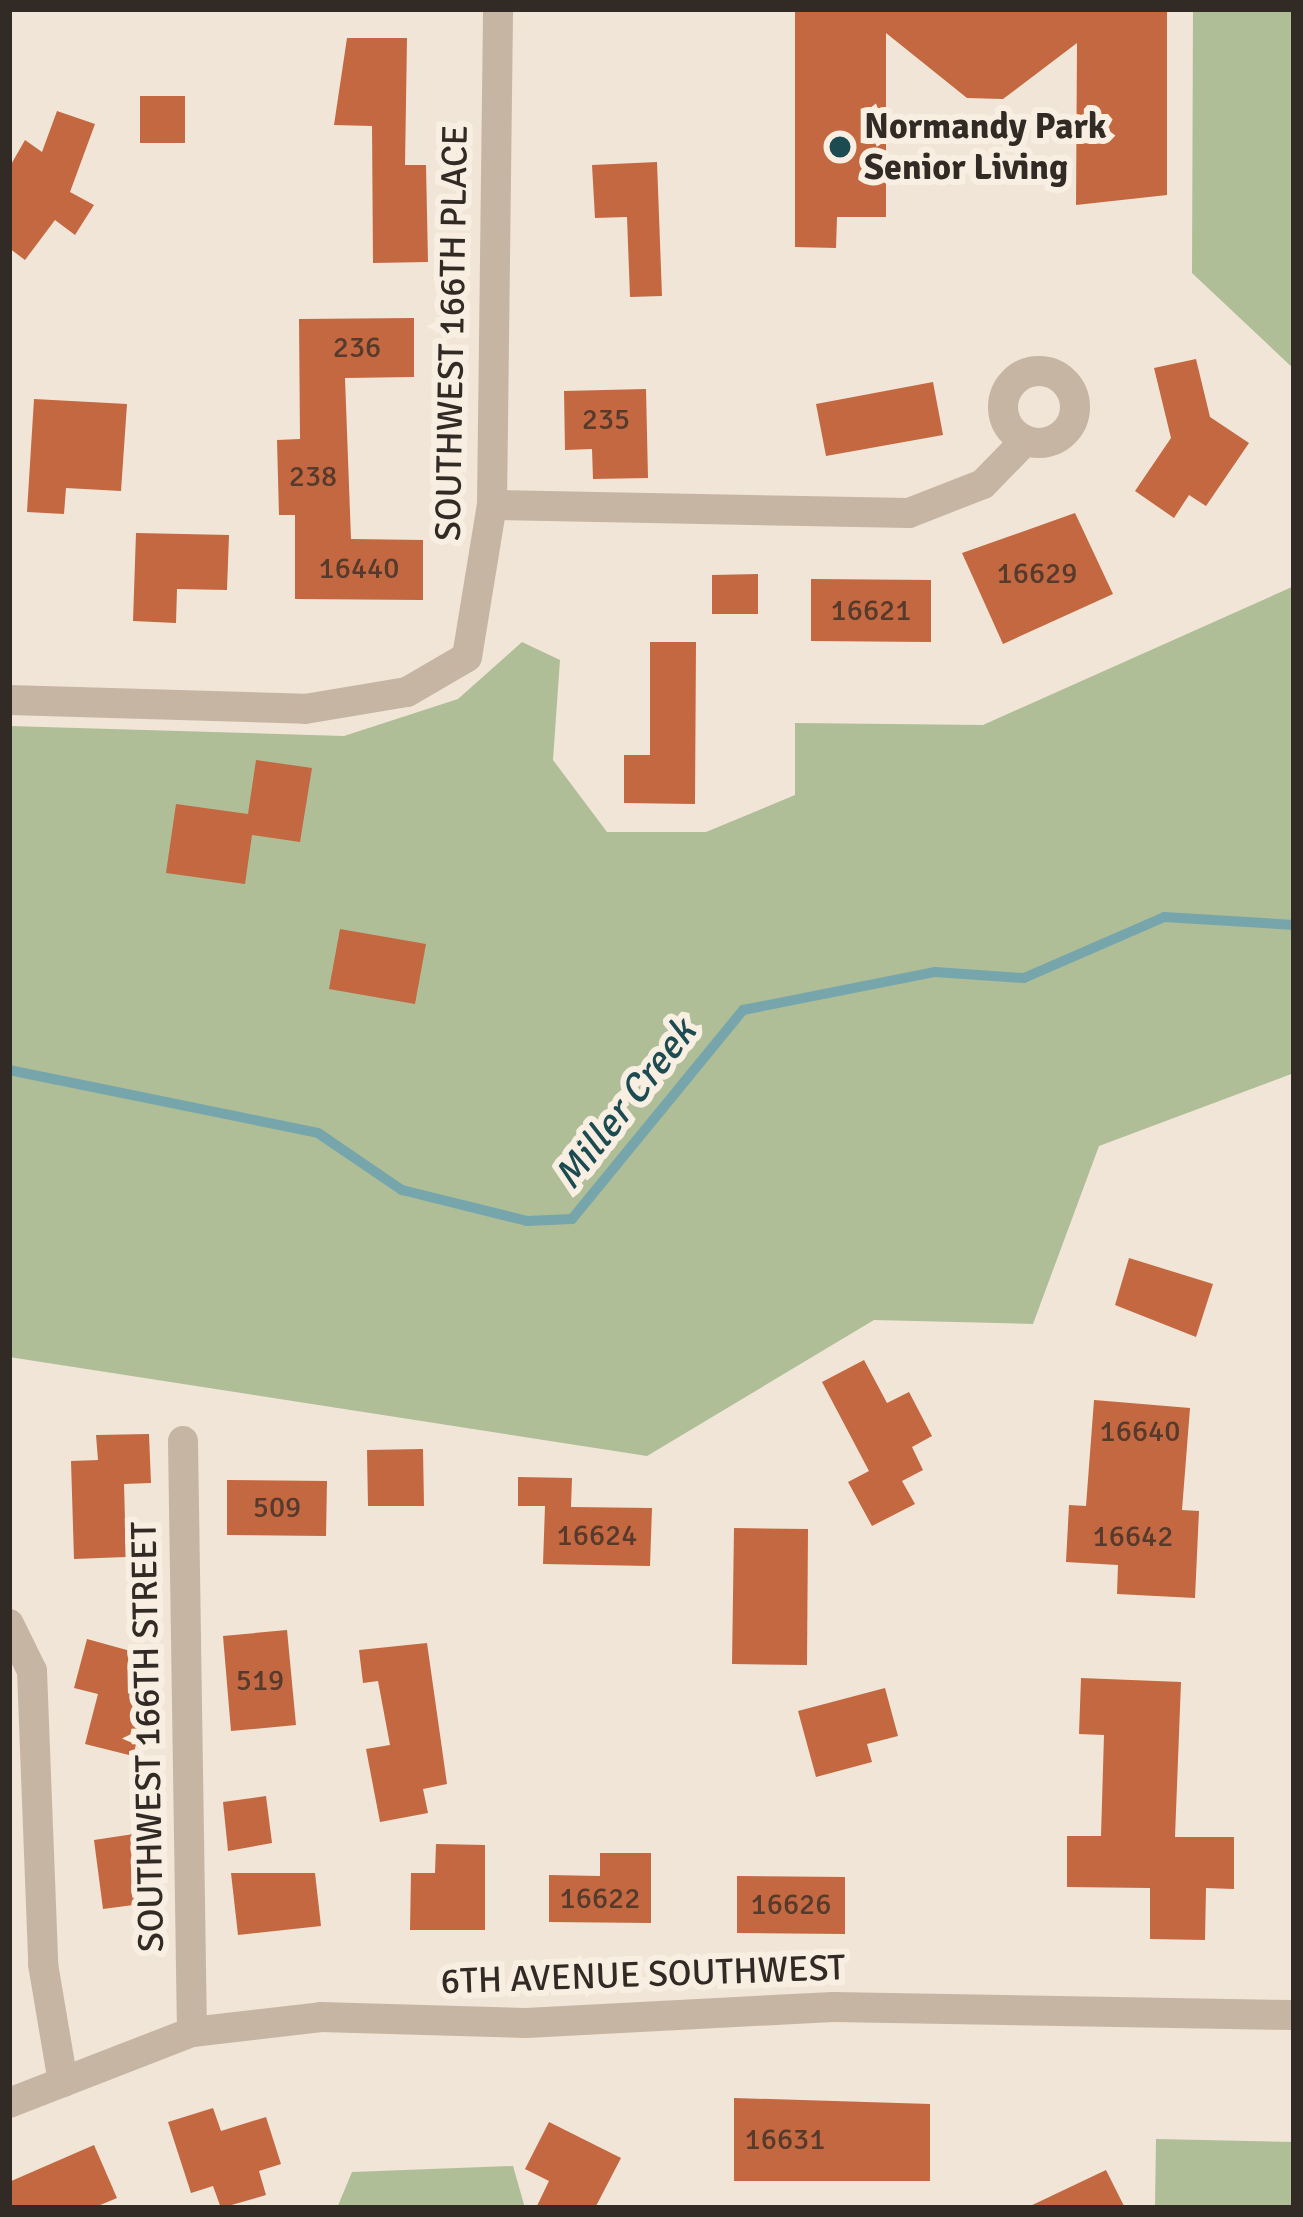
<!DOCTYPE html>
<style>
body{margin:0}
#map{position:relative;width:1303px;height:2217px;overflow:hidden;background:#f0e5d6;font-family:Signika,sans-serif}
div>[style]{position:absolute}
.green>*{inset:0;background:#afbe97}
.stream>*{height:10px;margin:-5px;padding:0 5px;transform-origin:5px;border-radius:5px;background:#76a6ac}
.building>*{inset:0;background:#c36841}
.street>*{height:30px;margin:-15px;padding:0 15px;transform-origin:15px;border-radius:15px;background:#c7b5a3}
.street>.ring{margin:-15px;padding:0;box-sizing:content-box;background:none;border:30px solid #c7b5a3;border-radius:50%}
.dots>*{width:33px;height:33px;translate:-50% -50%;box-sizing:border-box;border:6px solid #f8efe2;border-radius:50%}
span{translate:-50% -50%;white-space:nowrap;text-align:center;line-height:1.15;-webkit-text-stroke:12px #f8efe2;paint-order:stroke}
.number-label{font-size:30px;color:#563a2c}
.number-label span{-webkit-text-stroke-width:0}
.poi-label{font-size:36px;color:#322a25;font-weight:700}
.left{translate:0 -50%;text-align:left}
.street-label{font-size:36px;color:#322a25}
.water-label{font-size:39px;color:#1c4b52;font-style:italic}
.frame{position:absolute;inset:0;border:12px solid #322a25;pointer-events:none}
</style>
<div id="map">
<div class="green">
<i style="clip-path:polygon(1193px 9px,1294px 9px,1294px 369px,1192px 273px)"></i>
<i style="clip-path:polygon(1294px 542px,1294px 1073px,1099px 1146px,1033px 1324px,874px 1320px,647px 1456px,9px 1357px,9px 726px,344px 736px,458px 699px,522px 642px,560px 660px,553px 760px,607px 832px,706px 832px,795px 795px,795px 723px,983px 725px,1292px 587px)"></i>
<i style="clip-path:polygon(1156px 2139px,1294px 2142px,1294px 2208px,1155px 2208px)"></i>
<i style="clip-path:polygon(513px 2166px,525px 2208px,337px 2208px,352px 2172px)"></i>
</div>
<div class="stream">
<i style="left:9px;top:1070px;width:315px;rotate:11.5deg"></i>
<i style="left:318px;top:1133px;width:102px;rotate:34.2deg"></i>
<i style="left:402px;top:1190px;width:129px;rotate:13.9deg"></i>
<i style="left:527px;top:1221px;width:45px;rotate:-2.5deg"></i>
<i style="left:572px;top:1219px;width:270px;rotate:-50.7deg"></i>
<i style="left:743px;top:1010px;width:196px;rotate:-11.2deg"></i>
<i style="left:935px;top:972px;width:89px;rotate:3.9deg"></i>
<i style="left:1024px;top:978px;width:153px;rotate:-23.5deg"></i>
<i style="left:1164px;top:917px;width:130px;rotate:3.5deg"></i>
</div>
<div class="building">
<i style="clip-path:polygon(795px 9px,1167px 9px,1167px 195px,1076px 205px,1077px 43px,1003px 99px,967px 98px,886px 33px,886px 217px,837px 217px,836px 248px,795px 247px)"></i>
<i style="clip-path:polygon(347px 38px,407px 38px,405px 165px,426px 165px,428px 262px,373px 263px,372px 126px,334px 125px)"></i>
<i style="clip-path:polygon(140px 96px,185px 96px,185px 143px,140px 143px)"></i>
<i style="clip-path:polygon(57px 111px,95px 124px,70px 192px,94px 205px,75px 235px,55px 220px,25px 260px,9px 248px,9px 168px,25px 140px,42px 152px)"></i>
<i style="clip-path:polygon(657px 162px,662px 296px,630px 297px,627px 217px,595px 218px,592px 165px)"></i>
<i style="clip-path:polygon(414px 318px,414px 377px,345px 378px,351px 539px,423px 540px,423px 600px,295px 599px,295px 515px,279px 515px,277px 440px,300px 439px,299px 319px)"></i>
<i style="clip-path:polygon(1196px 359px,1210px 417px,1249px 443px,1206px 506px,1189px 495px,1174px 518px,1135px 491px,1171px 438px,1154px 368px)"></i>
<i style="clip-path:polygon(933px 382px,943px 435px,826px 456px,816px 404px)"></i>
<i style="clip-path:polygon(646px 389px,648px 478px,593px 479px,592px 449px,565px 450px,564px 391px)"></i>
<i style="clip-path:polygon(34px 399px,127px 404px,121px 491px,66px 488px,64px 514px,27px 512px)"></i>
<i style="clip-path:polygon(1075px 513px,1113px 594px,1003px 644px,962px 553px)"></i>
<i style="clip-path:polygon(136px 533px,229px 535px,227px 590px,177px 589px,176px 623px,133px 621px)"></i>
<i style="clip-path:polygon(758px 574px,758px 614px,712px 614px,712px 575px)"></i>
<i style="clip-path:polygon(811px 579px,931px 580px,931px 642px,811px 641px)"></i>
<i style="clip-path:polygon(650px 642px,696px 642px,695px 804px,624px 803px,624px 755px,650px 755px)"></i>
<i style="clip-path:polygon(256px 760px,312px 768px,300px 842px,252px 835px,245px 884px,166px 873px,176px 804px,248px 814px)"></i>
<i style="clip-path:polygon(340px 929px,426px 944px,415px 1004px,329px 989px)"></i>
<i style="clip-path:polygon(1129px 1258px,1213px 1284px,1196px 1337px,1115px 1305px)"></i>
<i style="clip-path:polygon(864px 1360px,887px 1403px,909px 1392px,932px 1436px,912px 1447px,923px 1470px,902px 1481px,915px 1504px,872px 1526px,848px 1482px,869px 1471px,822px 1382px)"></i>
<i style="clip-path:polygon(1094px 1400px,1190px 1408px,1182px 1510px,1199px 1511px,1195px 1598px,1117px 1594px,1118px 1565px,1066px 1562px,1069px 1505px,1086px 1506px)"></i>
<i style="clip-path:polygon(149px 1434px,151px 1483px,124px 1484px,126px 1557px,74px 1559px,71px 1461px,98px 1460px,96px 1435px)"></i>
<i style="clip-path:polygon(423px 1449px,424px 1506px,368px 1506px,367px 1450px)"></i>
<i style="clip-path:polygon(518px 1477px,572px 1478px,571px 1507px,652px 1508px,650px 1566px,543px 1564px,545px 1506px,518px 1506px)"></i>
<i style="clip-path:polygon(227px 1480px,327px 1481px,326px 1536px,227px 1535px)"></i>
<i style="clip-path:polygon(734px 1528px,808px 1529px,807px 1665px,732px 1664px)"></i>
<i style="clip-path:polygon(287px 1630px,296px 1725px,231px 1731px,223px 1636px)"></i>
<i style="clip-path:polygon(87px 1639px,134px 1652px,128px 1676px,152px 1682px,133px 1756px,85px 1744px,98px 1694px,74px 1688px)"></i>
<i style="clip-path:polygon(427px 1643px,447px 1784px,423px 1789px,428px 1813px,380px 1822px,366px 1749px,390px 1745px,378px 1681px,363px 1683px,359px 1650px)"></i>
<i style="clip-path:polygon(1081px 1678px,1181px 1682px,1175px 1837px,1234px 1837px,1234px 1889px,1206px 1888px,1205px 1940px,1150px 1939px,1150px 1888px,1067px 1887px,1067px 1836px,1101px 1836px,1104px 1735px,1079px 1734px)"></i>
<i style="clip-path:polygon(885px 1688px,898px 1736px,867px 1744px,872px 1762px,816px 1777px,798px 1711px)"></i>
<i style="clip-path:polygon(266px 1796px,272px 1843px,228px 1851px,223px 1802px)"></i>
<i style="clip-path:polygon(147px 1832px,156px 1902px,103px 1909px,94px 1840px)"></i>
<i style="clip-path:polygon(436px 1844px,485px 1845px,485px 1930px,410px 1930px,411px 1873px,435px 1873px)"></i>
<i style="clip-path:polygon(600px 1853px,651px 1853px,651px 1923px,549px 1922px,549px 1875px,600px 1876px)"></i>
<i style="clip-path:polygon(231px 1873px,315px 1873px,321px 1926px,238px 1935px)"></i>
<i style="clip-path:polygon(737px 1876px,845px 1877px,845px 1934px,737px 1933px)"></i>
<i style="clip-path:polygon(734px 2098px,930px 2104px,930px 2181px,734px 2181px)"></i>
<i style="clip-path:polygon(213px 2108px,221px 2131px,266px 2117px,281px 2164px,259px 2171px,266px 2195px,221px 2208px,213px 2186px,191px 2193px,168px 2122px)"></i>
<i style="clip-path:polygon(549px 2122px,621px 2158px,595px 2208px,536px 2208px,549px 2181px,525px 2169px)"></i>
<i style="clip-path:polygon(94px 2145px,117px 2198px,93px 2208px,9px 2208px,9px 2182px)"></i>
<i style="clip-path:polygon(1106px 2170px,1125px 2208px,1026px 2208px)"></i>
</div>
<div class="street">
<i class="ring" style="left:1003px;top:371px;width:42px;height:42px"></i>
<i style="left:492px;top:505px;width:417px;rotate:1.1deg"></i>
<i style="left:909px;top:513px;width:79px;rotate:-21.4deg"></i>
<i style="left:983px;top:484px;width:60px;rotate:-45.7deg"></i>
<i style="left:9px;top:700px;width:296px;rotate:1.7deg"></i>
<i style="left:305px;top:709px;width:103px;rotate:-9.5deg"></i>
<i style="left:407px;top:692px;width:69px;rotate:-30.3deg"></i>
<i style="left:467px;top:657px;width:154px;rotate:-80.7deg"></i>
<i style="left:492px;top:505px;width:496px;rotate:-89.3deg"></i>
<i style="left:183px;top:1441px;width:591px;rotate:89.13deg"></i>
<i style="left:9px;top:1624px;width:52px;rotate:63.9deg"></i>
<i style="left:32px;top:1671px;width:293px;rotate:87.8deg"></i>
<i style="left:43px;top:1964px;width:120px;rotate:80.4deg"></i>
<i style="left:9px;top:2103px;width:196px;rotate:-21.2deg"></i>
<i style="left:192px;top:2032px;width:130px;rotate:-6.6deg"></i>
<i style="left:321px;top:2017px;width:205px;rotate:1.7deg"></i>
<i style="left:526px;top:2023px;width:307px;rotate:-3deg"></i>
<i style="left:833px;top:2007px;width:461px;rotate:1deg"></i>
</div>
<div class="dots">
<i style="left:840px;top:147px;background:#1c4b52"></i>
</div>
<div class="number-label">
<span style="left:357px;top:348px">236</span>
<span style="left:606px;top:420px">235</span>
<span style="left:313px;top:477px">238</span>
<span style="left:359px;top:569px">16440</span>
<span style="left:1037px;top:574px">16629</span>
<span style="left:871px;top:611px">16621</span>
<span style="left:1140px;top:1432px">16640</span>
<span style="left:277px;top:1508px">509</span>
<span style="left:597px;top:1536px">16624</span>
<span style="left:1133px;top:1537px">16642</span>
<span style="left:260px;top:1681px">519</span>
<span style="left:600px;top:1899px">16622</span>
<span style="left:791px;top:1905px">16626</span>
<span style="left:785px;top:2140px">16631</span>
</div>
<div class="poi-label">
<span class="left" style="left:864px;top:147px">Normandy Park<br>Senior Living</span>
</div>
<div class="street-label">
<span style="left:452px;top:333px;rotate:-89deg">SOUTHWEST 166TH PLACE</span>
<span style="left:148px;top:1737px;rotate:-91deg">SOUTHWEST 166TH STREET</span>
<span style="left:643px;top:1975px;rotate:-2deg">6TH AVENUE SOUTHWEST</span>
</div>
<div class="water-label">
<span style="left:625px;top:1104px;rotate:-52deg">Miller Creek</span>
</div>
<div class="frame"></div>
</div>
